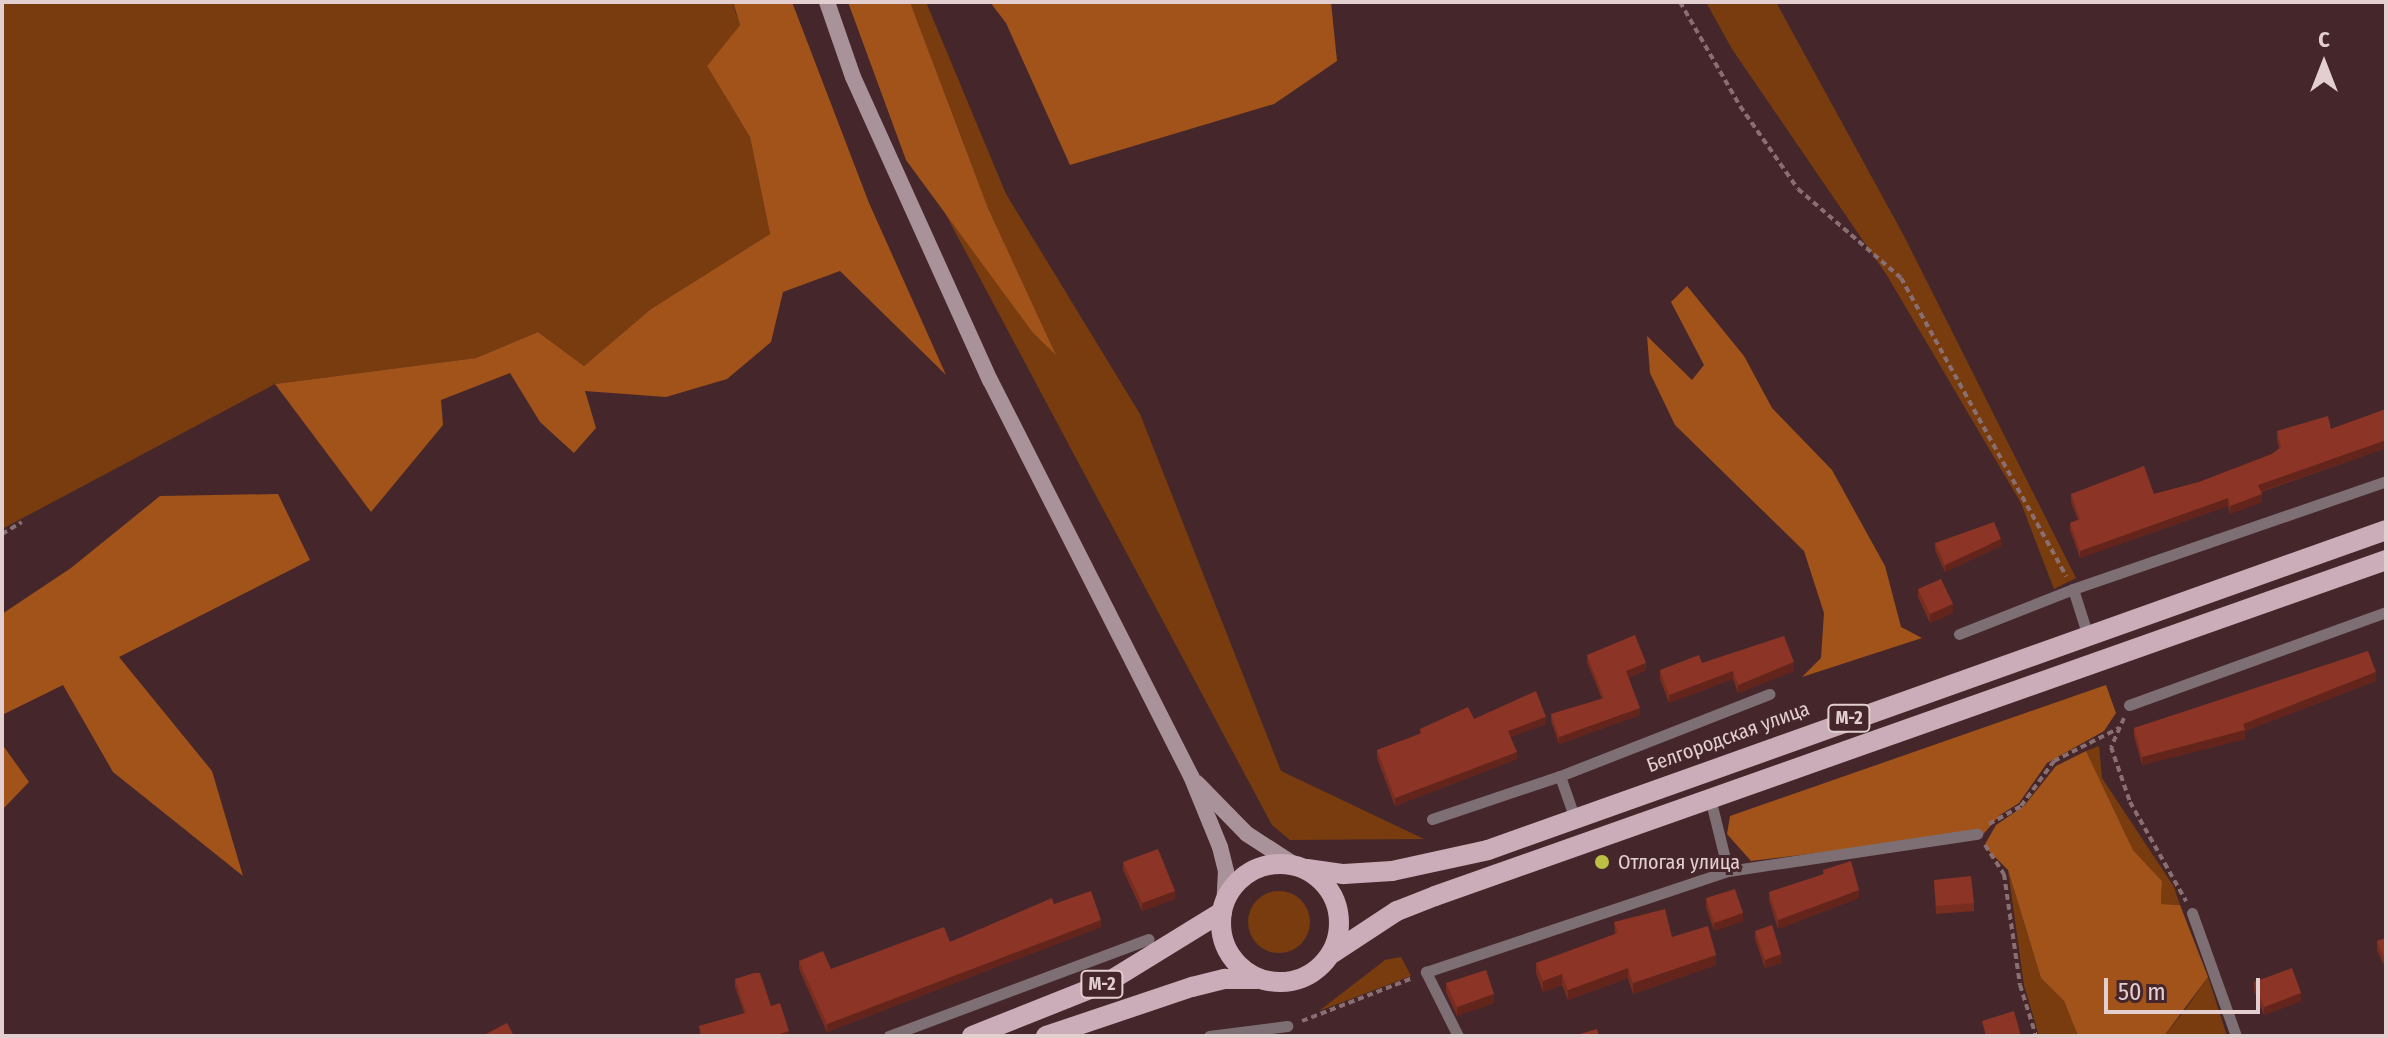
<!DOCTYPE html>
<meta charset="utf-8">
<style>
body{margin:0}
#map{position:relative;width:2388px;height:1038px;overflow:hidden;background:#45272b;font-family:"Fira Sans Condensed",sans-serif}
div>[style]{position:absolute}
.green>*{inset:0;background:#793c0e}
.round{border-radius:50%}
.forest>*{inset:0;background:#a2531a}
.path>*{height:4px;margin-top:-2px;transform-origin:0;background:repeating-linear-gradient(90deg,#896f72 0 6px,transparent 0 10px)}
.service>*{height:11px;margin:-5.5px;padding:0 5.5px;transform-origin:5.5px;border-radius:5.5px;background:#7e6f75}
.secondary>*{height:16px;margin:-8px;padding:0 8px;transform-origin:8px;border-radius:8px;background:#aa929b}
.primary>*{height:20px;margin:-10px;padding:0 10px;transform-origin:10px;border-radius:10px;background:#cbadb9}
.primary>.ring{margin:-10px;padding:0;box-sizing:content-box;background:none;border:20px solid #cbadb9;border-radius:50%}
.wall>*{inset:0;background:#782d21}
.shaded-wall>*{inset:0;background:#62241b}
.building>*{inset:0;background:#8c3426}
.dots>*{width:22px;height:22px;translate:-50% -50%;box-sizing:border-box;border:4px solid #45272b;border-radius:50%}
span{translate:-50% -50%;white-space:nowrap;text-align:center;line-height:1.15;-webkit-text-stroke:6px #45272b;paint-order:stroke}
.shield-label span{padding:2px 6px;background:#45272b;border:2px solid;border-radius:6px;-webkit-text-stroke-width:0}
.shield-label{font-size:18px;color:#e3cfd0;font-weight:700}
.street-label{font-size:20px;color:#e3cfd0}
.poi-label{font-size:20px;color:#e3cfd0}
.left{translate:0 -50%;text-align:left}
.frame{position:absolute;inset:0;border:4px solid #e3cfd0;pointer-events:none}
.north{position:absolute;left:2284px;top:24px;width:80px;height:80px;-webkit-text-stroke:6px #45272b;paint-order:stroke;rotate:0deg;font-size:22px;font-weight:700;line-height:32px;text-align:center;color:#e3cfd0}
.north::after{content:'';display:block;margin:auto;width:28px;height:36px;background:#e3cfd0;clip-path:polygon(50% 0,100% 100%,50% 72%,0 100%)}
.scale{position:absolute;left:2104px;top:978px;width:156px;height:36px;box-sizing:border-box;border:4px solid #e3cfd0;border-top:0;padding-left:10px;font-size:24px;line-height:28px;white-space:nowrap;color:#e3cfd0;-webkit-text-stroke:6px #45272b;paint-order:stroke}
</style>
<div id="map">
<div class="green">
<i style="clip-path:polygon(2px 2px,732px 2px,740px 25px,707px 66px,750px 137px,770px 234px,651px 309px,584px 366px,538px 332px,476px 358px,275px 384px,2px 529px)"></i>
<i style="clip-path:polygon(910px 2px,926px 2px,1006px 194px,1140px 414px,1281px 771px,1424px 839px,1290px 840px,1272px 825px,937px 198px,1033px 333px,1055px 353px,988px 208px)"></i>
<i style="clip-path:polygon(1706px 2px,1776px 2px,1904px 236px,2076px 578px,2054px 589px,2021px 503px,1888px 277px,1732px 49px)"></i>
<i style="clip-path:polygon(2099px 746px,2102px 778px,2174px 887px,2180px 905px,2161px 904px,2162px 881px,2133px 850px,2086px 751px)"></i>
<i style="clip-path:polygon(2008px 870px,2041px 978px,2064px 1001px,2078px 1036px,2039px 1036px,2024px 985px)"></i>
<i class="round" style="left:1248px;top:891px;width:62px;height:62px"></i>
<i style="clip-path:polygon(1401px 957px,1411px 976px,1319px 1011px,1385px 960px)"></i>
<i style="clip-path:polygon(2208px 977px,2227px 1036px,2164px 1036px,2185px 1010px)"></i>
</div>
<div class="forest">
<i style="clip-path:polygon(733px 2px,792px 2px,869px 203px,946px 375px,840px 271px,783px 292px,771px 342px,727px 379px,666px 397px,585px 391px,596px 428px,574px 453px,540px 422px,510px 373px,441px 400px,443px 425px,371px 512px,275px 384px,476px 358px,538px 332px,584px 366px,651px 309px,770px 234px,750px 137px,707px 66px,740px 25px)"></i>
<i style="clip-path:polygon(848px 2px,910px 2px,988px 208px,1056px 355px,1033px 333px,906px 160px)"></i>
<i style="clip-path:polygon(990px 2px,1331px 2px,1337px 61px,1274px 104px,1070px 165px,1006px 23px)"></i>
<i style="clip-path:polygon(1687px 286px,1744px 356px,1772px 408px,1832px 470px,1885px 566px,1901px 627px,1922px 638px,1802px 677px,1821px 658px,1824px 613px,1804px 551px,1675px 425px,1650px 373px,1647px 336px,1692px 380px,1704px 365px,1671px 302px)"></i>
<i style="clip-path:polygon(278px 494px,310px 560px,119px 657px,212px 771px,243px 876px,113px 772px,63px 685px,2px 715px,2px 614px,71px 568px,160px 496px)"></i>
<i style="clip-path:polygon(2106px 685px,2116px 713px,2104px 731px,2047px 763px,2019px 803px,2000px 815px,1979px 839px,1933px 839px,1751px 861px,1727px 834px,1730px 816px)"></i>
<i style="clip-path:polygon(2px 744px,29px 782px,3px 809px,2px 809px)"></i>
<i style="clip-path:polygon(2086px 751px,2133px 850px,2162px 881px,2161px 904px,2180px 905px,2208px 977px,2164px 1036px,2078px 1036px,2064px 1001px,2041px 978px,2008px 870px,1984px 846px,1996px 825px,2024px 806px,2056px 766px)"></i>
</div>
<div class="path">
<i style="left:1680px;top:2px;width:120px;rotate:60deg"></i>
<i style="left:1740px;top:106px;width:101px;rotate:55.1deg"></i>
<i style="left:1798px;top:189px;width:136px;rotate:40.8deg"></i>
<i style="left:1901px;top:278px;width:341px;rotate:61deg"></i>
<i style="left:2px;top:534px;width:23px;rotate:-31deg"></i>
<i style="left:2124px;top:718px;width:32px;rotate:114deg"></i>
<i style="left:2111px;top:747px;width:58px;rotate:70.9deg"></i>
<i style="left:2130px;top:802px;width:114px;rotate:60.5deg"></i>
<i style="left:1989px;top:824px;width:37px;rotate:-29deg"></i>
<i style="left:2021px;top:806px;width:56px;rotate:-53.7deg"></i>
<i style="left:2054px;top:761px;width:73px;rotate:-26.9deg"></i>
<i style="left:1985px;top:845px;width:35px;rotate:57deg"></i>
<i style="left:2004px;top:874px;width:112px;rotate:81.8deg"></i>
<i style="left:2020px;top:985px;width:53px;rotate:72.6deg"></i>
<i style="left:1302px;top:1021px;width:119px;rotate:-21.2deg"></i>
</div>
<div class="service">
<i style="left:2087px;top:633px;width:46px;rotate:-107.7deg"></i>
<i style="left:2073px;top:589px;width:331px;rotate:-19deg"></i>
<i style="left:1959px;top:634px;width:123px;rotate:-21.5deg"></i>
<i style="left:2129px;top:705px;width:273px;rotate:-19.9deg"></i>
<i style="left:1560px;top:776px;width:225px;rotate:-21.4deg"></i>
<i style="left:1710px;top:798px;width:75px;rotate:76.1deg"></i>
<i style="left:1728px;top:871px;width:252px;rotate:-8.5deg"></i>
<i style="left:1432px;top:819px;width:135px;rotate:-18.6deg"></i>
<i style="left:1560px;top:776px;width:46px;rotate:70.8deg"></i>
<i style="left:2192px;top:913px;width:131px;rotate:70.3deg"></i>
<i style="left:889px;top:1036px;width:277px;rotate:-20.5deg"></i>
<i style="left:1209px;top:1036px;width:79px;rotate:-7.3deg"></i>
<i style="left:1458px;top:1036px;width:72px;rotate:-116.6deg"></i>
<i style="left:1426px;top:972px;width:318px;rotate:-18.5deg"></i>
</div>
<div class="secondary">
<i style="left:827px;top:2px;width:79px;rotate:70.9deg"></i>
<i style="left:853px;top:77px;width:333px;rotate:65.7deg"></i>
<i style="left:990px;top:380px;width:444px;rotate:63.1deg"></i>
<i style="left:1191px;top:776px;width:77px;rotate:67.8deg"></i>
<i style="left:1220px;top:847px;width:25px;rotate:76deg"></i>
<i style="left:1226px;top:871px;width:33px;rotate:93deg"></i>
<i style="left:1197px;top:783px;width:71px;rotate:45.6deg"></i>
<i style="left:1247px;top:834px;width:57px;rotate:32.9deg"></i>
</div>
<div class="primary">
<i class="ring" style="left:1221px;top:864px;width:98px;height:98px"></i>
<i style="left:1307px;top:869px;width:37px;rotate:8deg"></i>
<i style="left:1344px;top:874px;width:48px;rotate:-3.6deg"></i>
<i style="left:1392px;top:871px;width:98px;rotate:-12.3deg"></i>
<i style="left:1488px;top:850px;width:953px;rotate:-19.61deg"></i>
<i style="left:1333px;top:953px;width:77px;rotate:-33.3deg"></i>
<i style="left:1397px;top:911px;width:41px;rotate:-21.5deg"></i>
<i style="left:1435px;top:896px;width:1009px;rotate:-19.46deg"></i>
<i style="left:972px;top:1036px;width:146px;rotate:-21.7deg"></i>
<i style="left:1108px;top:982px;width:134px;rotate:-31.6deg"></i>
<i style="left:1046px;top:1036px;width:154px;rotate:-18.6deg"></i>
<i style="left:1192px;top:987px;width:34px;rotate:-14deg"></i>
<i style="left:1225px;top:979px;width:32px"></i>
</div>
<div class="wall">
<i style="clip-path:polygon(2386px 409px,2386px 448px,2261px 492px,2262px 502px,2230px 514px,2228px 506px,2080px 558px,2070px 530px,2070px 523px,2078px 520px,2071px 502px,2071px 494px,2154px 494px,2199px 482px,2272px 454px,2279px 449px,2277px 439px,2277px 431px,2331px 429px)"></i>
<i style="clip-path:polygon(1935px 543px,2001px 546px,1945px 572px,1935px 550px)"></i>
<i style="clip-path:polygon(1918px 589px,1953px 613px,1930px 623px,1918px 597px)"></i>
<i style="clip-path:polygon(1587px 655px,1646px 670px,1628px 678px,1640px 715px,1559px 744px,1551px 721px,1551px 714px,1602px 699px,1587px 662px)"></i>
<i style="clip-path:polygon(1702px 663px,1794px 671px,1738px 693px,1733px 679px,1669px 703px,1660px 679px,1660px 670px)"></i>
<i style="clip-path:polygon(2376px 681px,2245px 731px,2245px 739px,2142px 765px,2134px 736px,2134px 728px)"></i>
<i style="clip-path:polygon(1546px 724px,1510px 737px,1517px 759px,1395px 806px,1377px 758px,1377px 750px,1420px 734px,1420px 729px)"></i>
<i style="clip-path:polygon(1123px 862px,1175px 899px,1142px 911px,1123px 870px)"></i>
<i style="clip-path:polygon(1823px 870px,1859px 898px,1778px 929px,1769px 900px,1769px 892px,1823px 875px)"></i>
<i style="clip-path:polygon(1934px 880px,1974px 903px,1974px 911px,1936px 914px)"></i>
<i style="clip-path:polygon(1706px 898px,1743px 921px,1714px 931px,1706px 907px)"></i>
<i style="clip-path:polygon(1054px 904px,1101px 927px,827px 1032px,799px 969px,799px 961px,831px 969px,950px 942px)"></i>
<i style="clip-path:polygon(1614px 922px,1672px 937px,1716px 965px,1633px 994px,1628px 978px,1568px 1000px,1562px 985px,1543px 992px,1536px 973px,1536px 963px,1615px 934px)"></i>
<i style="clip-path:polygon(1755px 931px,1781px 963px,1765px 968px,1755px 939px)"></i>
<i style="clip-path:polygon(2386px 938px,2386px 970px,2377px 950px,2377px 941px)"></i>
<i style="clip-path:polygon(735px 979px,771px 1006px,789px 1036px,700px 1036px,699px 1026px,744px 1013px,735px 987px)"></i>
<i style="clip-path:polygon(2254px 982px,2301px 1001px,2264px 1015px,2254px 991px)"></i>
<i style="clip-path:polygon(1446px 983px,1494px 1003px,1457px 1016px,1446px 992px)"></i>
</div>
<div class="shaded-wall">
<i style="clip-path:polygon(2386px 440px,2386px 448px,2258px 492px,2258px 485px)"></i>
<i style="clip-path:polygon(2262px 494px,2262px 502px,2230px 514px,2230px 506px)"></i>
<i style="clip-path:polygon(2228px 498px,2228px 506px,2080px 558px,2080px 551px)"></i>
<i style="clip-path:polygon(2001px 539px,2001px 546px,1945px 572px,1945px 565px)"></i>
<i style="clip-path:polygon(1953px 604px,1953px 613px,1930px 623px,1930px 614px)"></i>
<i style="clip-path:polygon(1794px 662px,1794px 671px,1738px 693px,1738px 685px)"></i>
<i style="clip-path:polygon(1646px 663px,1646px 670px,1626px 679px,1626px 671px)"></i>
<i style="clip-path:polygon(1733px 671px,1733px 679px,1669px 703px,1669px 695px)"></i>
<i style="clip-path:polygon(2376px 672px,2376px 681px,2245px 731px,2245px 739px,2142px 765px,2142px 757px,2243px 724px)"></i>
<i style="clip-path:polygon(1640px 708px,1640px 715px,1559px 744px,1559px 737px)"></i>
<i style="clip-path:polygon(1546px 717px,1546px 724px,1508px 738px,1508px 731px)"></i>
<i style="clip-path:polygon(1517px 752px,1517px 759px,1395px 806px,1395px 798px)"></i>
<i style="clip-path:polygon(1859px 890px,1859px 898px,1778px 929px,1778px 920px)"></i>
<i style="clip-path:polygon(1175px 891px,1175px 899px,1142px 911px,1142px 903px)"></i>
<i style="clip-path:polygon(1743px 913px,1743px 921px,1714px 931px,1714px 923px)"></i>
<i style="clip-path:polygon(1101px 920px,1101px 927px,827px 1032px,827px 1024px)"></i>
<i style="clip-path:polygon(1781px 954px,1781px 963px,1765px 968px,1765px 960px)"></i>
<i style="clip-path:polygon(1716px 955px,1716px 965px,1633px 994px,1633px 983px)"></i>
<i style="clip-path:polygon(1628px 968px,1628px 978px,1568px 1000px,1568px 990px)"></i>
<i style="clip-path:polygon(1562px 974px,1562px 985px,1543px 992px,1543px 981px)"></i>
<i style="clip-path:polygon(2301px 993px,2301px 1001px,2264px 1015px,2264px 1007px)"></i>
<i style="clip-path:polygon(1494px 994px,1494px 1003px,1457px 1016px,1457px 1007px)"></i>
<i style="clip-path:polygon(789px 1031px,789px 1036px,773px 1036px)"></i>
</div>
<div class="building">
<i style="clip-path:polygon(2386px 409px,2386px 429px,2384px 429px,2386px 440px,2258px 485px,2262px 494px,2230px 506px,2228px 498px,2080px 551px,2070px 523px,2080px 519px,2071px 494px,2144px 466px,2154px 494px,2199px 482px,2272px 454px,2281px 447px,2277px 431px,2328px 416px,2331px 429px)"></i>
<i style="clip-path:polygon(1994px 522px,2001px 539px,1945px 565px,1935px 543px)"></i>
<i style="clip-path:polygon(1941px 579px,1953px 604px,1930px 614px,1918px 589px)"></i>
<i style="clip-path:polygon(1635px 635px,1646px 663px,1626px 671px,1640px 708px,1559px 737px,1551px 714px,1604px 698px,1587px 655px)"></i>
<i style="clip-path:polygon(1784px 636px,1794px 662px,1738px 685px,1733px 671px,1669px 695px,1660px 670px,1699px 655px,1702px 663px)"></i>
<i style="clip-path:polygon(2368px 651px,2376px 672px,2243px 724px,2245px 730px,2142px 757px,2134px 728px)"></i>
<i style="clip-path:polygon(1536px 691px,1546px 717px,1508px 731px,1517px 752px,1395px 798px,1377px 750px,1422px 733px,1420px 729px,1468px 707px,1474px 719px)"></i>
<i style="clip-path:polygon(1158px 849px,1175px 891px,1142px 903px,1123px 862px)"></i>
<i style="clip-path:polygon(1851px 861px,1859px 890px,1778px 920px,1769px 892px,1824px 874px,1823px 870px)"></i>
<i style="clip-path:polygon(1971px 876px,1974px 903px,1936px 906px,1934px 880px)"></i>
<i style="clip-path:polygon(1735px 889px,1743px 913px,1714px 923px,1706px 898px)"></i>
<i style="clip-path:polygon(1091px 891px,1101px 920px,827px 1024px,799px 961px,823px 951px,831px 969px,944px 927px,950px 942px,1052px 898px,1054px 904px)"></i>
<i style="clip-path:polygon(1665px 909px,1672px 937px,1708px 926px,1716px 955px,1633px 983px,1628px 968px,1568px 990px,1562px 974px,1543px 981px,1536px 963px,1618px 933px,1614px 922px)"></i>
<i style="clip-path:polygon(1772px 925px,1781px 954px,1765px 960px,1755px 931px)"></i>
<i style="clip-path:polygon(2386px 938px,2386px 962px,2377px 941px)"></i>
<i style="clip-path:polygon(2292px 968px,2301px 993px,2264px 1007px,2254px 982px)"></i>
<i style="clip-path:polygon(1486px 970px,1494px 994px,1457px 1007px,1446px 983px)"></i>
<i style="clip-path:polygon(754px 973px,760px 973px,771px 1006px,780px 1003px,789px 1031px,773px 1036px,702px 1036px,699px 1026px,746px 1013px,735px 979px)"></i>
<i style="clip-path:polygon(2014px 1011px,2021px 1036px,1986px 1036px,1982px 1021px)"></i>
<i style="clip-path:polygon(507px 1023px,514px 1036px,485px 1036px,484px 1035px)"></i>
<i style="clip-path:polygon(1597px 1029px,1599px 1036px,1573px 1036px)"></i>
</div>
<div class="dots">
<i style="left:1602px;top:862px;background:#bbc044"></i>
</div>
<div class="shield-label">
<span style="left:1849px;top:718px">М-2</span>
<span style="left:1102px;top:984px">М-2</span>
</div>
<div class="street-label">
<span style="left:1728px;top:737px;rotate:-20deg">Белгородская улица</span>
</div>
<div class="poi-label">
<span class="left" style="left:1618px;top:862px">Отлогая улица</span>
</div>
<div class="frame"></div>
<div class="north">С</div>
<div class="scale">50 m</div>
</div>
